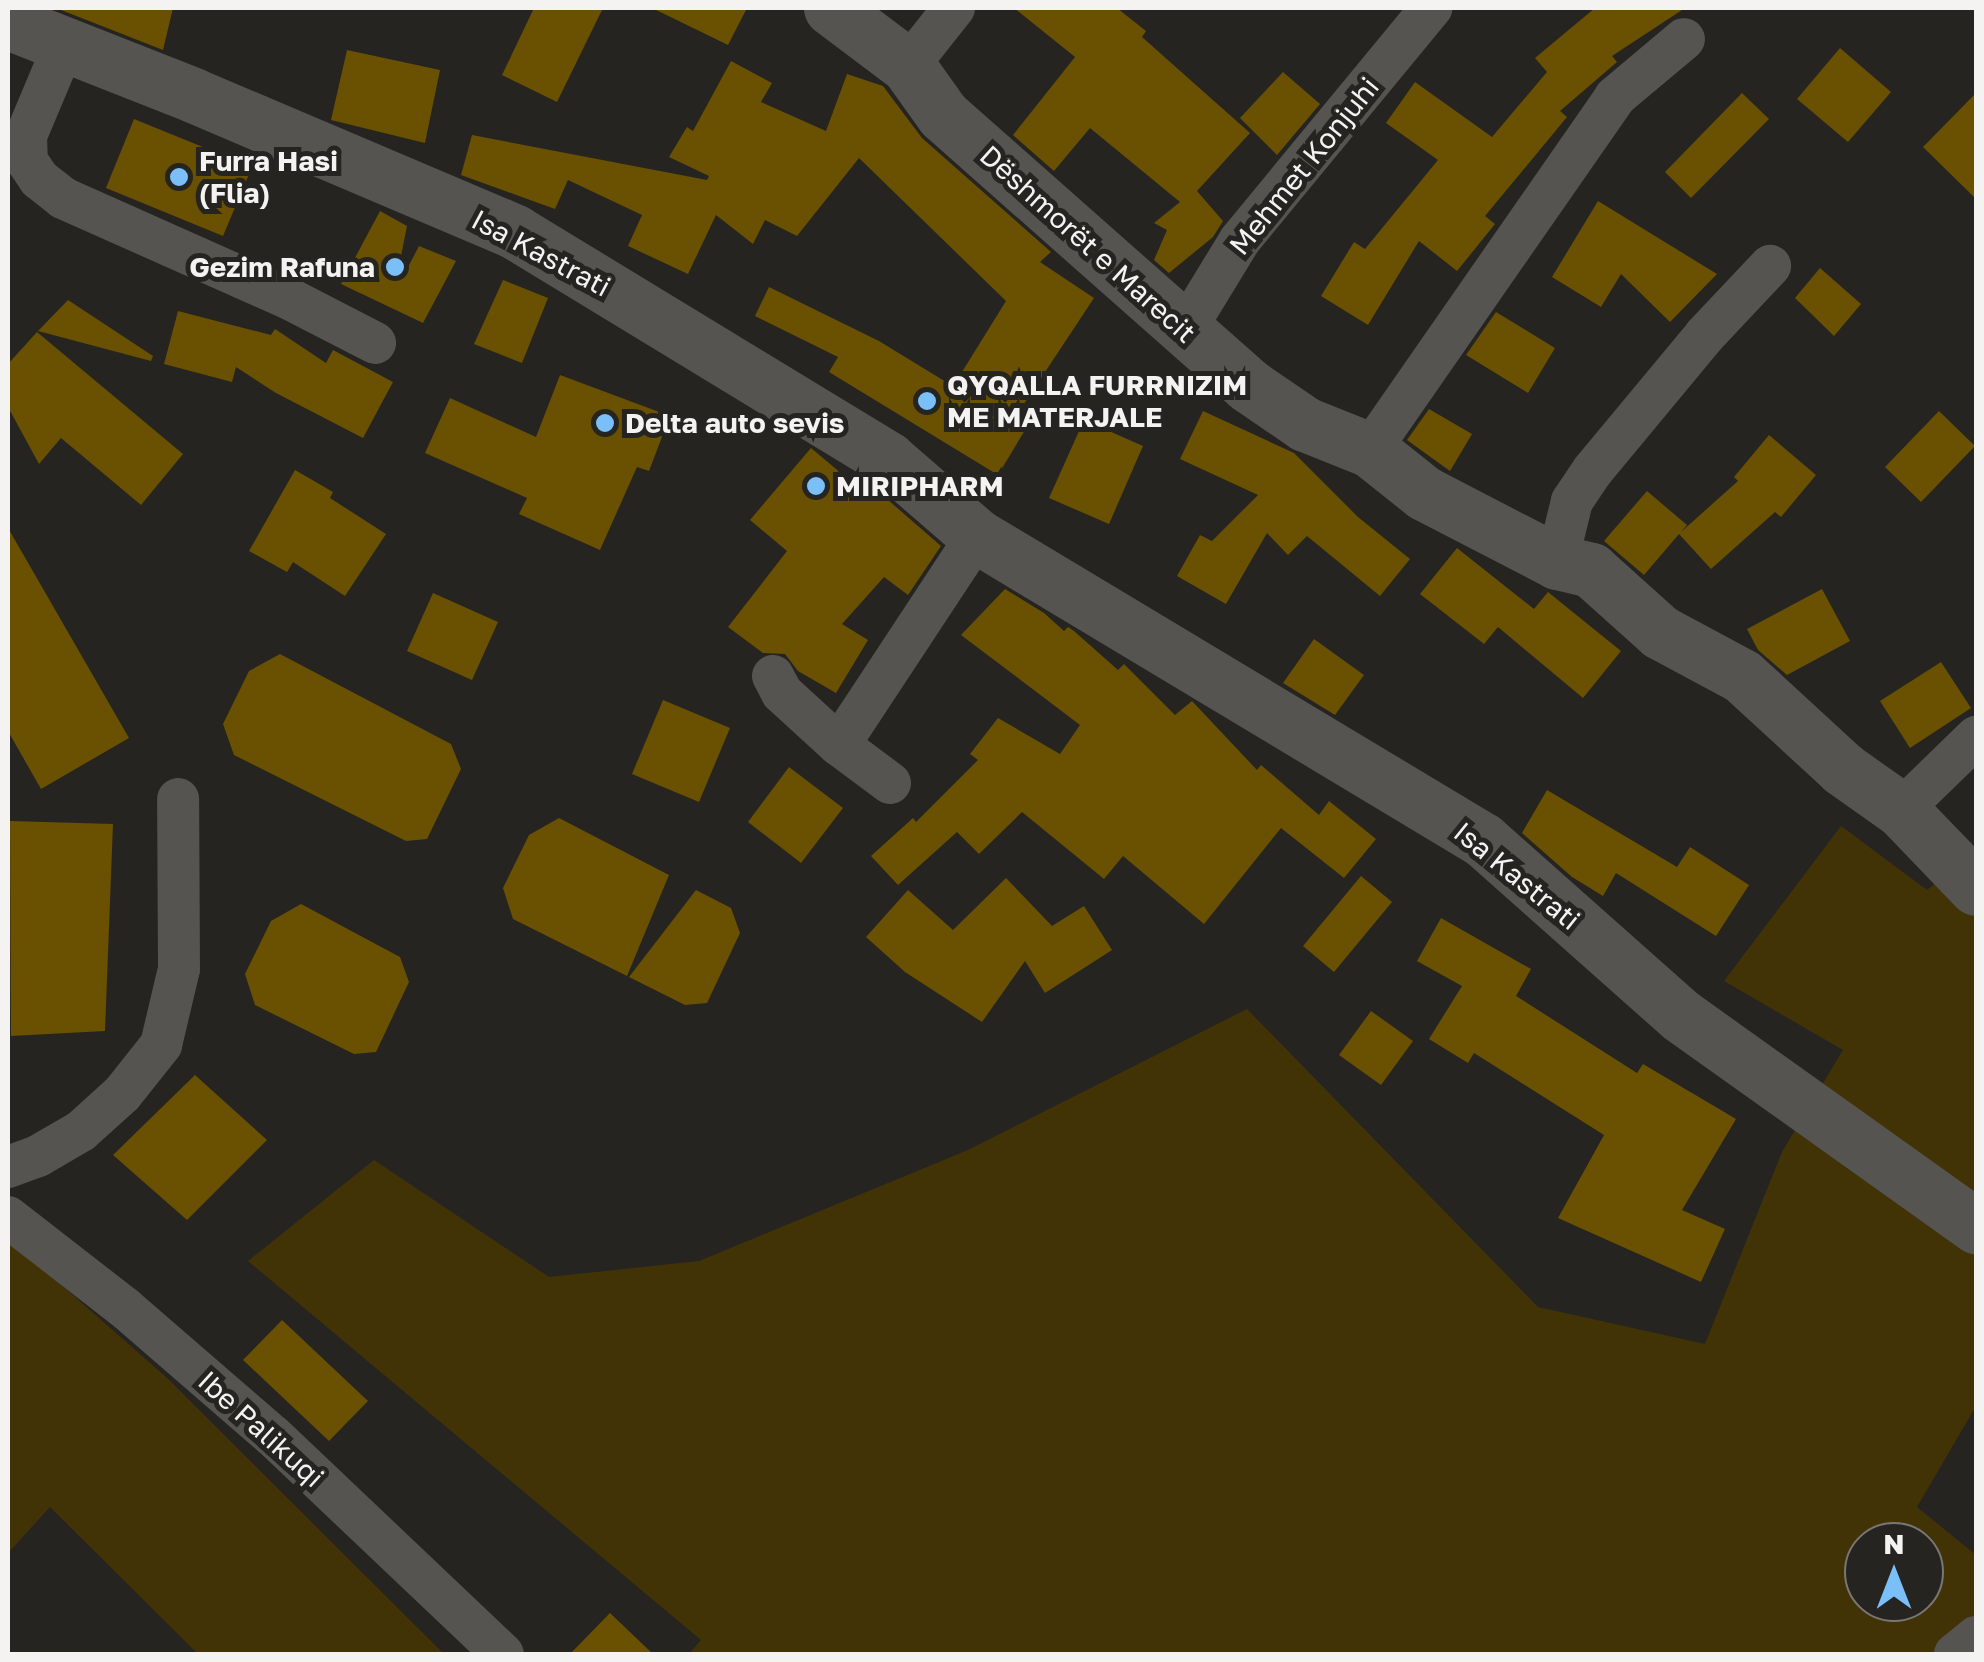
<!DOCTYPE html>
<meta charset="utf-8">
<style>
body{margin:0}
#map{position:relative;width:1984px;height:1662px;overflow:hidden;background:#252420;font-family:"Golos Text",sans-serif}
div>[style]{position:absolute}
.green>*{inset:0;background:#423307}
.building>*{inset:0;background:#695101}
.minor>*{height:42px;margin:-21px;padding:0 21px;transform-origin:21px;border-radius:21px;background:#555450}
.tertiary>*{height:55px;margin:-27.5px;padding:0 27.5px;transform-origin:27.5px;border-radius:27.5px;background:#555450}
.dots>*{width:28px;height:28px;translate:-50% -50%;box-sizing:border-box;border:5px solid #252420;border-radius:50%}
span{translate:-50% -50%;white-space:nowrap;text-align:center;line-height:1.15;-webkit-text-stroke:10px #252420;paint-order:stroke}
.poi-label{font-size:28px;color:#f4f3f1;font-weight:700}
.left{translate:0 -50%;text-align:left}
.right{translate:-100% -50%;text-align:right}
.street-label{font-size:28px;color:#f4f3f1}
.frame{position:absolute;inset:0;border:10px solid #f4f3f1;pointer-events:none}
.north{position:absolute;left:1844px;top:1522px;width:100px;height:100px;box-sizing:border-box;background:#252420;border:2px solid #787774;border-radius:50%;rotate:0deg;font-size:28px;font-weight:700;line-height:40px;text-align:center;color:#f4f3f1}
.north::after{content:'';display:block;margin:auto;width:35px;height:45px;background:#7abff8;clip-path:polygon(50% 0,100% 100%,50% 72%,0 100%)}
</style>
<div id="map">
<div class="green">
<i style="clip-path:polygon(evenodd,1841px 826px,1927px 890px,1976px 852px,1976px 1406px,1917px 1507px,1976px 1555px,1976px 1654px,689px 1654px,701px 1640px,248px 1261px,374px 1160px,549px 1277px,699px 1261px,968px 1150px,1247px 1009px,1538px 1307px,1705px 1344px,1782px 1152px,1843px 1050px,1724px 981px,1841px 826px,1864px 1542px,1924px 1542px,1924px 1602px,1864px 1602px,1864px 1542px)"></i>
<i style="clip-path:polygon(8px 1238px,166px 1377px,444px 1654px,198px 1654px,50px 1507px,8px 1553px)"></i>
</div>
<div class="building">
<i style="clip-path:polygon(56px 8px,173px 8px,163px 50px)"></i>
<i style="clip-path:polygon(534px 8px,603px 8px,557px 102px,502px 75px)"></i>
<i style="clip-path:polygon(652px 8px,747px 8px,728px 45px)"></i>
<i style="clip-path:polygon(1014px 8px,1117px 8px,1146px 31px,1142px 37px,1250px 133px,1197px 191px,1223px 221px,1213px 237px,1169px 273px,1154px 260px,1167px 230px,1154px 223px,1180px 202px,1090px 128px,1054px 171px,1013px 135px,1075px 57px)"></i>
<i style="clip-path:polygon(1595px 8px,1685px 8px,1612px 56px,1617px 62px,1560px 111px,1567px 117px,1485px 216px,1495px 224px,1457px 271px,1419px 241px,1368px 325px,1321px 296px,1354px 242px,1365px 249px,1438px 160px,1386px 123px,1415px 82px,1492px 137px,1547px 72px,1535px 58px)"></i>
<i style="clip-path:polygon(1840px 48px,1891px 92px,1848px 142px,1797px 99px)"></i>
<i style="clip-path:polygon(347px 50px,440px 70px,425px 143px,331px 120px)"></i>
<i style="clip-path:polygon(731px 61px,772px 83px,761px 102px,826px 131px,847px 74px,883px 86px,922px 138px,1051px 252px,1040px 262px,1094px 298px,1012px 422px,1025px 430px,998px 475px,829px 372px,838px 357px,755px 316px,769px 287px,879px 341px,951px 385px,957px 380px,1006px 301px,859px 158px,797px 236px,765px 220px,753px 244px,716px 215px,688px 274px,628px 246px,642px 215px,568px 180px,555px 209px,461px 175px,472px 135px,707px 180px,709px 176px,669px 157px,687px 127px,693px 131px)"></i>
<i style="clip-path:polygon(1283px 72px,1320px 104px,1277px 155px,1240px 118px)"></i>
<i style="clip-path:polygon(1742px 93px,1769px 119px,1691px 198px,1665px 172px)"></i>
<i style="clip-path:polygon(1976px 93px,1976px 199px,1923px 147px)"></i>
<i style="clip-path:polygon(134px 119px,252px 167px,223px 236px,106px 188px)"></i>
<i style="clip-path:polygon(1598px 201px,1717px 274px,1670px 322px,1621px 274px,1601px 307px,1552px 277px)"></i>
<i style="clip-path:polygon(380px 211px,407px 226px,399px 266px,407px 269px,419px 246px,456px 261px,423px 323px,341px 284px)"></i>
<i style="clip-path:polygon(1820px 268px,1861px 304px,1834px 336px,1795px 298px)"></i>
<i style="clip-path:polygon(503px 280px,548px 298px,522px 363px,474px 344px)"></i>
<i style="clip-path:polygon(68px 300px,153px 356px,151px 361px,38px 331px)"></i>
<i style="clip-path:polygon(178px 311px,271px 335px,275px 329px,326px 363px,333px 350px,393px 382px,363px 438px,276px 393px,236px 367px,232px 382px,164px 364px)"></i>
<i style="clip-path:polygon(1496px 312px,1555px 348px,1528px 393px,1466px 355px)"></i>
<i style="clip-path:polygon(37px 332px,183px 454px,141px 505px,61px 438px,39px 464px,8px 407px,8px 364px)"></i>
<i style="clip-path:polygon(560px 375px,670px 416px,649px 471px,637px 467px,600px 550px,519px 514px,527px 498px,425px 453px,450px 398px,536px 437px)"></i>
<i style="clip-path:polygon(1429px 409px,1472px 434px,1450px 471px,1407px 440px)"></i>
<i style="clip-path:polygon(1203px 411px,1294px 453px,1358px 517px,1410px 559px,1380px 596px,1307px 536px,1288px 555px,1267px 533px,1226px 604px,1177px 576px,1200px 535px,1212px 541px,1258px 495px,1180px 459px)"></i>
<i style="clip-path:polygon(1939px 411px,1975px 446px,1921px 502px,1885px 467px)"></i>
<i style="clip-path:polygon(1084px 420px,1143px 446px,1109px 524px,1049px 498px)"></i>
<i style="clip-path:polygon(1769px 435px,1816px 475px,1781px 517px,1775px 512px,1711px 569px,1679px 534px,1644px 575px,1604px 541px,1647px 491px,1687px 525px,1681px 532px,1738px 481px,1734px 477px)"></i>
<i style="clip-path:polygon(811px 448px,866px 494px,872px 486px,941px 546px,908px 595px,884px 577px,842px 624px,868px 640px,836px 693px,798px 671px,785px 654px,763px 653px,728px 627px,787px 551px,750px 520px)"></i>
<i style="clip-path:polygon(295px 470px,333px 492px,330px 498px,386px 534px,345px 596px,293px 562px,287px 572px,249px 551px)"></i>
<i style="clip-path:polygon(8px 528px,129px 738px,41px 789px,8px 731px)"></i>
<i style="clip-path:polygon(1457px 548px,1534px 609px,1548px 592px,1621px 651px,1583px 698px,1498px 627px,1484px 644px,1420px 594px)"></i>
<i style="clip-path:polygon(1005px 589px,1044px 613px,1064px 631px,1068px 627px,1074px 631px,1118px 670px,1124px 664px,1175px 715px,1192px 701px,1257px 770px,1261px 765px,1319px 815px,1329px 801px,1376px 839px,1344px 878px,1281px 828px,1204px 924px,1123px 856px,1104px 879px,1022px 812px,979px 854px,957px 832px,898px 885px,871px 856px,913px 818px,916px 822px,978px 760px,970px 754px,998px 718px,1060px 754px,1080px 725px,961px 635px)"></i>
<i style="clip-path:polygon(1822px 589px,1850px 641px,1787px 675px,1758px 650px,1747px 629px)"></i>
<i style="clip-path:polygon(433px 593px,498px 622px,472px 680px,407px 651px)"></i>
<i style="clip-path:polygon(1314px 639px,1364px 675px,1335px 715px,1283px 683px)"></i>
<i style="clip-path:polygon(280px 654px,451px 744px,461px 769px,427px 839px,406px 841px,234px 755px,223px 724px,249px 671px)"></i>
<i style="clip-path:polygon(1941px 662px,1971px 708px,1910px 748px,1880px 701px)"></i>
<i style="clip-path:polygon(663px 700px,730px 728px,699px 802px,632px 774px)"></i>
<i style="clip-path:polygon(789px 767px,843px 808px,801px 863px,748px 822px)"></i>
<i style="clip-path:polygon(1547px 790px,1677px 867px,1690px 847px,1749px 885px,1716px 936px,1616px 873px,1603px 896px,1572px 877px,1522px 833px)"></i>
<i style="clip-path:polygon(559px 818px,669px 875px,627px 976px,513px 919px,503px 888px,529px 835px)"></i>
<i style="clip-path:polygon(10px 821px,113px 824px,105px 1031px,11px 1036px)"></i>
<i style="clip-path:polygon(1361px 876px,1392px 902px,1334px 972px,1303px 946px)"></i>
<i style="clip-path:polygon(1006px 878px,1052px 926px,1084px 906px,1112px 950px,1045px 993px,1025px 961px,982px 1022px,905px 972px,866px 937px,908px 890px,953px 930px)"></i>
<i style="clip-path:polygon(696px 890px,731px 908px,740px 933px,707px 1003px,685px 1005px,629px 977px)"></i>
<i style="clip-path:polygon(301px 904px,400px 957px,409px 982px,376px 1052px,354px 1054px,255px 1005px,245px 974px,271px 921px)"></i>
<i style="clip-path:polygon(1441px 918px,1531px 969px,1516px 996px,1637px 1073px,1643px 1064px,1736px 1119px,1682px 1210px,1725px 1229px,1701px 1282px,1558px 1218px,1604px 1135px,1474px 1053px,1468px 1063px,1429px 1039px,1462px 986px,1417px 961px)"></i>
<i style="clip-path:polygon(1371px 1011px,1413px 1041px,1381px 1085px,1339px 1055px)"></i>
<i style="clip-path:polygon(195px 1075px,267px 1140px,187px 1220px,113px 1155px)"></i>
<i style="clip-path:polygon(282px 1320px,368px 1401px,329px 1441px,243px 1360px)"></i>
<i style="clip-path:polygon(610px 1613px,653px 1654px,570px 1654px)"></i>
</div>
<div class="minor">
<i style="left:65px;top:43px;width:101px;rotate:112.8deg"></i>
<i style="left:26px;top:136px;width:25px;rotate:88deg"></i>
<i style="left:27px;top:161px;width:22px;rotate:56deg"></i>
<i style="left:39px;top:179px;width:31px;rotate:38deg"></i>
<i style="left:63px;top:198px;width:246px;rotate:24deg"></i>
<i style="left:288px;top:298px;width:98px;rotate:27.3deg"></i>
<i style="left:908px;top:66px;width:74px;rotate:-51.6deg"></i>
<i style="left:1185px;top:330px;width:105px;rotate:-58.6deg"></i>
<i style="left:1240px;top:240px;width:301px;rotate:-50.5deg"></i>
<i style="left:1370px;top:450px;width:430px;rotate:-55.2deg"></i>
<i style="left:1615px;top:97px;width:90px;rotate:-40deg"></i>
<i style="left:1557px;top:562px;width:63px;rotate:-76.2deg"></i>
<i style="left:1572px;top:501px;width:37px;rotate:-56deg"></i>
<i style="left:1593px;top:470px;width:175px;rotate:-50.3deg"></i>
<i style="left:1705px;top:335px;width:95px;rotate:-46.7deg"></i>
<i style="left:773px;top:676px;width:19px;rotate:62deg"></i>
<i style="left:782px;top:693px;width:77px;rotate:42.4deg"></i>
<i style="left:890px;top:783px;width:64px;rotate:-143.3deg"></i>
<i style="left:839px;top:745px;width:250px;rotate:-56.6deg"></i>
<i style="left:1901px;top:810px;width:105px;rotate:-44.2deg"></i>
<i style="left:8px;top:1167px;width:32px;rotate:-20deg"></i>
<i style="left:38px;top:1156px;width:50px;rotate:-30.2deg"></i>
<i style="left:81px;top:1131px;width:55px;rotate:-42.1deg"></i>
<i style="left:122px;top:1094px;width:63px;rotate:-51.5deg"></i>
<i style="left:161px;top:1045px;width:78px;rotate:-76.7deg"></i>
<i style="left:179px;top:969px;width:170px;rotate:-90.3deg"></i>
<i style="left:8px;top:1217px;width:148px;rotate:37.9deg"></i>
<i style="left:125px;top:1308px;width:196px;rotate:40.9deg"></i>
<i style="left:273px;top:1436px;width:317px;rotate:43.5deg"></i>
<i style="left:1955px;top:1654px;width:27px;rotate:-39deg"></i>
</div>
<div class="tertiary">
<i style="left:831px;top:8px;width:96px;rotate:37deg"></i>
<i style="left:908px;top:66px;width:60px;rotate:54.5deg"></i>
<i style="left:943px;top:115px;width:407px;rotate:41.5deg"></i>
<i style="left:1248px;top:385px;width:69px;rotate:34.4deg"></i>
<i style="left:1305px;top:424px;width:70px;rotate:21.8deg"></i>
<i style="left:1370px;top:450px;width:69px;rotate:38.5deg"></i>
<i style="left:1424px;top:493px;width:150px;rotate:27.4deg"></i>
<i style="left:1557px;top:562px;width:35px;rotate:13deg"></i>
<i style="left:1591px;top:570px;width:93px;rotate:41.9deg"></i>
<i style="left:1660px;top:632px;width:93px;rotate:28.2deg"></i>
<i style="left:1742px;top:676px;width:137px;rotate:42.6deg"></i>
<i style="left:1843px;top:769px;width:71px;rotate:35.3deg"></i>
<i style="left:1901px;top:810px;width:108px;rotate:46.1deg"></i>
<i style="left:8px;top:22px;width:199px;rotate:21.5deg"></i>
<i style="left:193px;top:95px;width:350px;rotate:23deg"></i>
<i style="left:515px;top:232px;width:437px;rotate:31.3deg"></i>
<i style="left:888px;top:459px;width:118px;rotate:40.9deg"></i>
<i style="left:977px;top:536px;width:590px;rotate:31deg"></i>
<i style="left:1483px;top:840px;width:264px;rotate:41.6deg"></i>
<i style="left:1680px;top:1015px;width:364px;rotate:35.5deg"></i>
</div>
<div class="dots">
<i style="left:179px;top:177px;background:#7abff8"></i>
<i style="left:395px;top:267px;background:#7abff8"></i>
<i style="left:927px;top:401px;background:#7abff8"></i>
<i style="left:605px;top:423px;background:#7abff8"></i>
<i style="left:816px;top:486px;background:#7abff8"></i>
</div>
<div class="poi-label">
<span class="left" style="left:199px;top:177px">Furra Hasi<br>(Flia)</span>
<span class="right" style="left:375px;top:267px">Gezim Rafuna</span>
<span class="left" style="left:947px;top:401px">QYQALLA FURRNIZIM<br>ME MATERJALE</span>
<span class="left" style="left:625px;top:423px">Delta auto sevis</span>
<span class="left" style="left:836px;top:486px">MIRIPHARM</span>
</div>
<div class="street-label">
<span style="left:1304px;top:166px;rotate:-51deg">Mehmet Konjuhi</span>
<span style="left:1088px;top:244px;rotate:42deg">Dëshmorët e Marecit</span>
<span style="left:541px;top:253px;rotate:28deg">Isa Kastrati</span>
<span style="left:1517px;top:876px;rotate:39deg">Isa Kastrati</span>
<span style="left:261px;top:1429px;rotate:42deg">Ibe Palikuqi</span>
</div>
<div class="frame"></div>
<div class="north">N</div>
</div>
